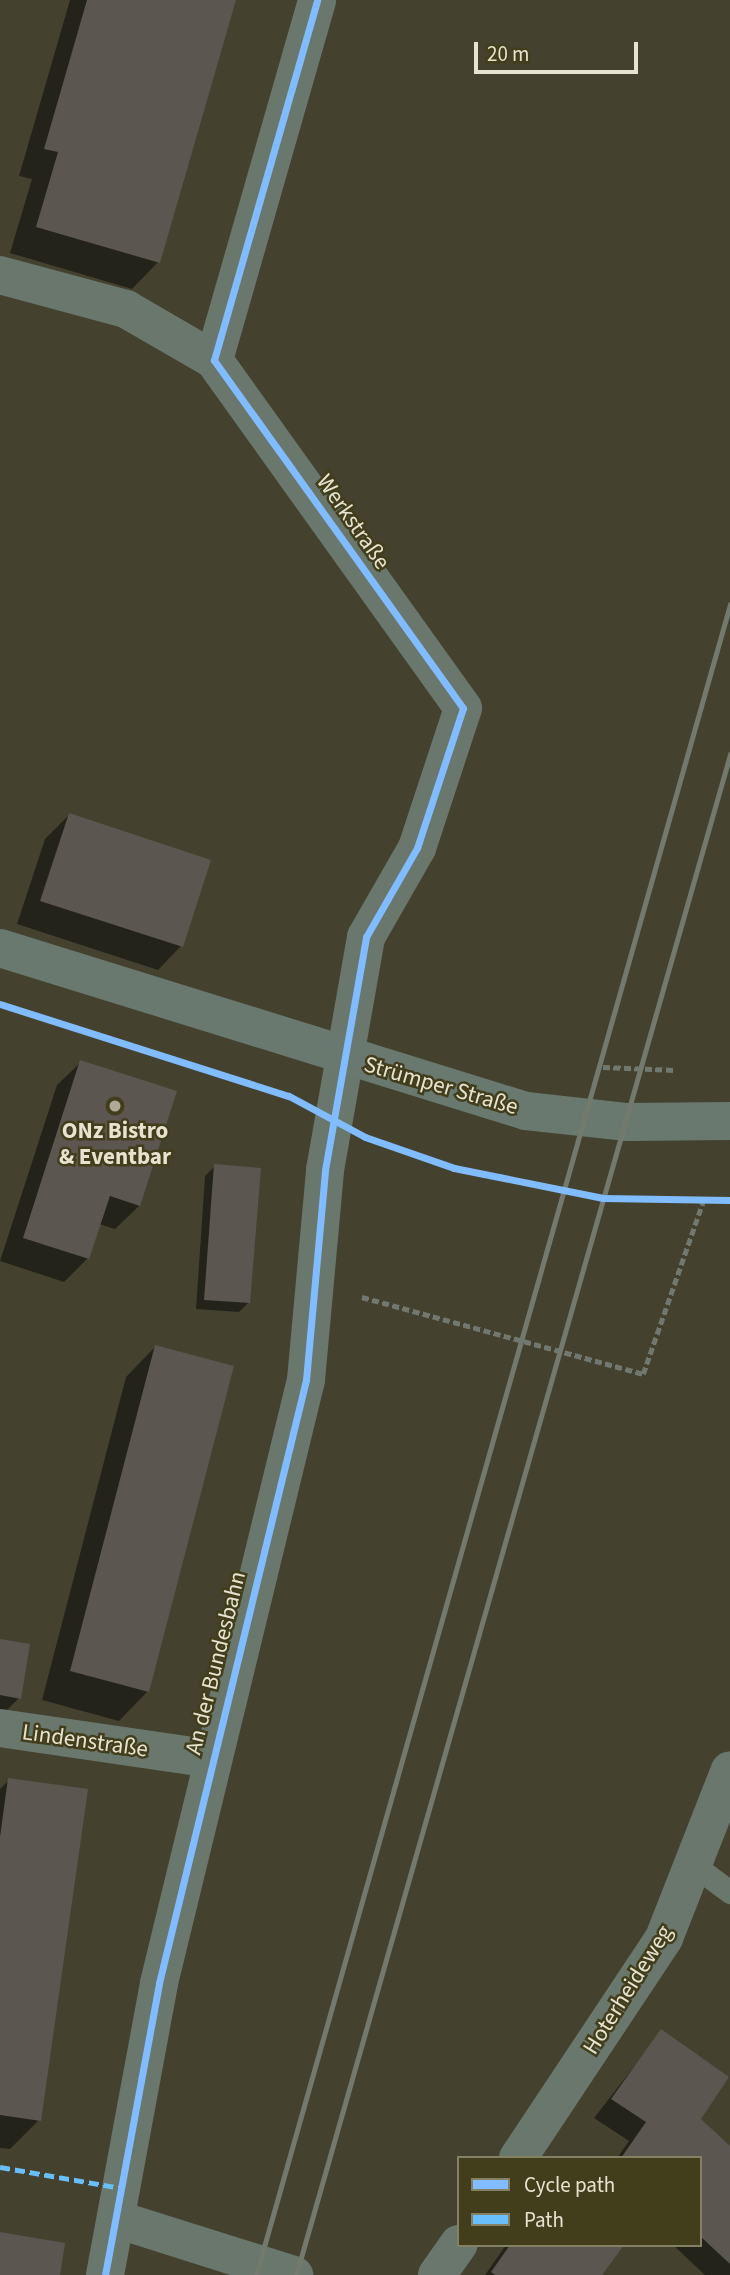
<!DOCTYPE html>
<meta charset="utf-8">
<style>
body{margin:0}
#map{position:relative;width:730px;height:2275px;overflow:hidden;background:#44422f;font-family:"Source Sans 3",sans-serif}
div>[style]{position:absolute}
.shadow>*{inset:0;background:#0007}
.building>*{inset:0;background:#5b5650}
.path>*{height:4.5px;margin-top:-2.25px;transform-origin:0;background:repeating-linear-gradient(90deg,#71786f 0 7px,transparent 0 10.5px)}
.service>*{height:23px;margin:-11.5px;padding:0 11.5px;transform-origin:11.5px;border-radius:11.5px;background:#6a776c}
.minor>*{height:38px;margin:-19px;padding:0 19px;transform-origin:19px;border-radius:19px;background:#6a776c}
.secondary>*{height:38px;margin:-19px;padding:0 19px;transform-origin:19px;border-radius:19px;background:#69796f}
.rail>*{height:5px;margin:-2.5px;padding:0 2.5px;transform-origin:2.5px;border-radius:2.5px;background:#74796e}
.quiet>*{height:5px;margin-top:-2.5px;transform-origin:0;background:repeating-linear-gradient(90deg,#69befc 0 10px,transparent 0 15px)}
.cycleway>*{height:7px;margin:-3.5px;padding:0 3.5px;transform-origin:3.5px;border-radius:3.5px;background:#80bcff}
.dots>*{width:19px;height:19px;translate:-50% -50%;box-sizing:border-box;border:4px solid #423e1c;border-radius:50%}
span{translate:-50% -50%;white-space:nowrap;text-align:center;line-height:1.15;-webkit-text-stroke:5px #423e1c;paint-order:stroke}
.street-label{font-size:23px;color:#e6e4d1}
.poi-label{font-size:23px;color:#e6e4d1;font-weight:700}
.legend{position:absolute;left:457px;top:2156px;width:245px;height:91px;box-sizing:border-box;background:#423e1c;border:2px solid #848064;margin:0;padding:9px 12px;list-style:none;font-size:21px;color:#e6e4d1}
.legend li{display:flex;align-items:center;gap:14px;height:35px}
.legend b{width:35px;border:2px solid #848064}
.scale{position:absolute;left:474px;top:42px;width:164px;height:32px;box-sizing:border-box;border:4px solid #e6e4d1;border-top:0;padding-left:9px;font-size:21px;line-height:24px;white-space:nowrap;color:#e6e4d1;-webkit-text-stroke:5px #423e1c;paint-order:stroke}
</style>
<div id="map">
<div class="shadow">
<i style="clip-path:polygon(70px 0,234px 0,158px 262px,132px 289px,10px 253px,32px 179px,19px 176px)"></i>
<i style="clip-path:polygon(69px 815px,181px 946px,158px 970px,17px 924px,45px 839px)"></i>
<i style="clip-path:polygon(81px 1062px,139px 1206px,115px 1229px,99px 1224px,88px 1258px,64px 1282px,0 1261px,57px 1085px)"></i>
<i style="clip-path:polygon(215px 1166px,249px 1302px,239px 1312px,196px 1309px,205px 1176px)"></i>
<i style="clip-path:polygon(155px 1347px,148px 1691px,119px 1721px,42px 1700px,126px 1377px)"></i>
<i style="clip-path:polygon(0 1641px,19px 1698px,1px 1716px,0 1716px)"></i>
<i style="clip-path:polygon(9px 1780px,39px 2120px,10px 2149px,0 2148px,0 1789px)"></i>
<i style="clip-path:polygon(661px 2032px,699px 2119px,730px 2148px,730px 2275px,705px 2275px,673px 2245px,700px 2245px,700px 2158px,617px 2158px,629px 2141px,594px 2118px)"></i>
<i style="clip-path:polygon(506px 2245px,620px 2245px,600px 2275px,485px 2275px)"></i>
</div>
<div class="building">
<i style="clip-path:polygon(87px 0,236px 0,160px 263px,36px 227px,58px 152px,44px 149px)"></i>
<i style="clip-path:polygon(69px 813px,211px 860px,183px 947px,40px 901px)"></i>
<i style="clip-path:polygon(80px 1060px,177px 1091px,140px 1206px,110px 1196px,89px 1259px,23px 1238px)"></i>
<i style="clip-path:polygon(214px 1164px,261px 1168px,250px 1303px,204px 1300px)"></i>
<i style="clip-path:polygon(155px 1345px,234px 1366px,149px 1692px,70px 1671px)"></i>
<i style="clip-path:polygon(0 1639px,30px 1644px,21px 1699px,0 1695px)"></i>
<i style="clip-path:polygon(8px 1778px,88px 1789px,41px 2121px,0 2115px,0 1837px)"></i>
<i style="clip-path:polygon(661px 2029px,729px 2077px,701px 2119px,730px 2146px,730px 2264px,700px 2236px,700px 2158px,621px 2158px,646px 2122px,611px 2099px)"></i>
<i style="clip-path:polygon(0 2232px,65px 2243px,60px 2275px,0 2275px)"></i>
<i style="clip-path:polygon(510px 2245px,624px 2245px,602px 2275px,495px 2275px,491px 2272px)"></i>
</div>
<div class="path">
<i style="left:603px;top:1067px;width:72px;rotate:2.4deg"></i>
<i style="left:362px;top:1297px;width:291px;rotate:15.3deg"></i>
<i style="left:643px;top:1374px;width:188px;rotate:-70.8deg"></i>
</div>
<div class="service">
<i style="left:695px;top:1866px;width:44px;rotate:36.6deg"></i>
</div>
<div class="minor">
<i style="left:0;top:275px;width:131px;rotate:15.1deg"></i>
<i style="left:126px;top:309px;width:102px;rotate:30.1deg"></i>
<i style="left:0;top:1728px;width:214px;rotate:8.3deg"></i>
<i style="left:518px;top:2158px;width:264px;rotate:-56.4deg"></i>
<i style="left:664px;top:1938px;width:180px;rotate:-68.6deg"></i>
<i style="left:116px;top:2219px;width:187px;rotate:17.5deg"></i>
<i style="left:105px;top:2275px;width:297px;rotate:-79.5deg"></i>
<i style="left:159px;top:1983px;width:621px;rotate:-76.3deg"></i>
<i style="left:306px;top:1380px;width:211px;rotate:-84.8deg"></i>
<i style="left:325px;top:1170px;width:237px;rotate:-80deg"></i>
<i style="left:366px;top:937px;width:103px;rotate:-60.2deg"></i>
<i style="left:417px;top:848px;width:147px;rotate:-71.8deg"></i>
<i style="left:463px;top:708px;width:428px;rotate:-125.6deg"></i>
<i style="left:214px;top:360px;width:374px;rotate:-74deg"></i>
<i style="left:437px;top:2275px;width:38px;rotate:-55deg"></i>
</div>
<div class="secondary">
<i style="left:0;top:948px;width:551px;rotate:17.22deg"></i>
<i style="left:526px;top:1111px;width:100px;rotate:6.3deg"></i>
<i style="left:625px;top:1122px;width:105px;rotate:-0.5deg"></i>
</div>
<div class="rail">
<i style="left:256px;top:2275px;width:1737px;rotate:-74.16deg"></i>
<i style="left:296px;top:2275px;width:1582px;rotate:-74.07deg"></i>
</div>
<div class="quiet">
<i style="left:0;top:2167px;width:124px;rotate:9.8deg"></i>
</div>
<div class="cycleway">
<i style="left:0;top:1004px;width:303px;rotate:17.7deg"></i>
<i style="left:289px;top:1096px;width:86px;rotate:28.3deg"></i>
<i style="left:365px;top:1137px;width:94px;rotate:19.2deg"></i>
<i style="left:454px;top:1168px;width:152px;rotate:11.4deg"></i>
<i style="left:603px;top:1198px;width:127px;rotate:0.9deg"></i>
<i style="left:105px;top:2275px;width:297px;rotate:-79.5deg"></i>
<i style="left:159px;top:1983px;width:621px;rotate:-76.3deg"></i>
<i style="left:306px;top:1380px;width:211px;rotate:-84.8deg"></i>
<i style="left:325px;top:1170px;width:237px;rotate:-80deg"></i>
<i style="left:366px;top:937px;width:103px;rotate:-60.2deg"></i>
<i style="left:417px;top:848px;width:147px;rotate:-71.8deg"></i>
<i style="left:463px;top:708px;width:428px;rotate:-125.6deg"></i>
<i style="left:214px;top:360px;width:374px;rotate:-74deg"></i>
</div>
<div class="dots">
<i style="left:115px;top:1106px;background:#adab98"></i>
</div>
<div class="street-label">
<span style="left:353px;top:522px;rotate:55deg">Werkstraße</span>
<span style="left:441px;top:1086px;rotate:16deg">Strümper Straße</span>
<span style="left:216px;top:1663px;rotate:-76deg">An der Bundesbahn</span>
<span style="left:85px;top:1741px;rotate:8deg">Lindenstraße</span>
<span style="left:628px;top:1990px;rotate:-58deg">Hoterheideweg</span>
</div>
<div class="poi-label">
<span style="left:115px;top:1144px">ONz Bistro<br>&amp; Eventbar</span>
</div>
<ul class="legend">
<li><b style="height:9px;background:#80bcff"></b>Cycle path</li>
<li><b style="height:9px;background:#69befc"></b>Path</li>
</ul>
<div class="scale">20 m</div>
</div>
